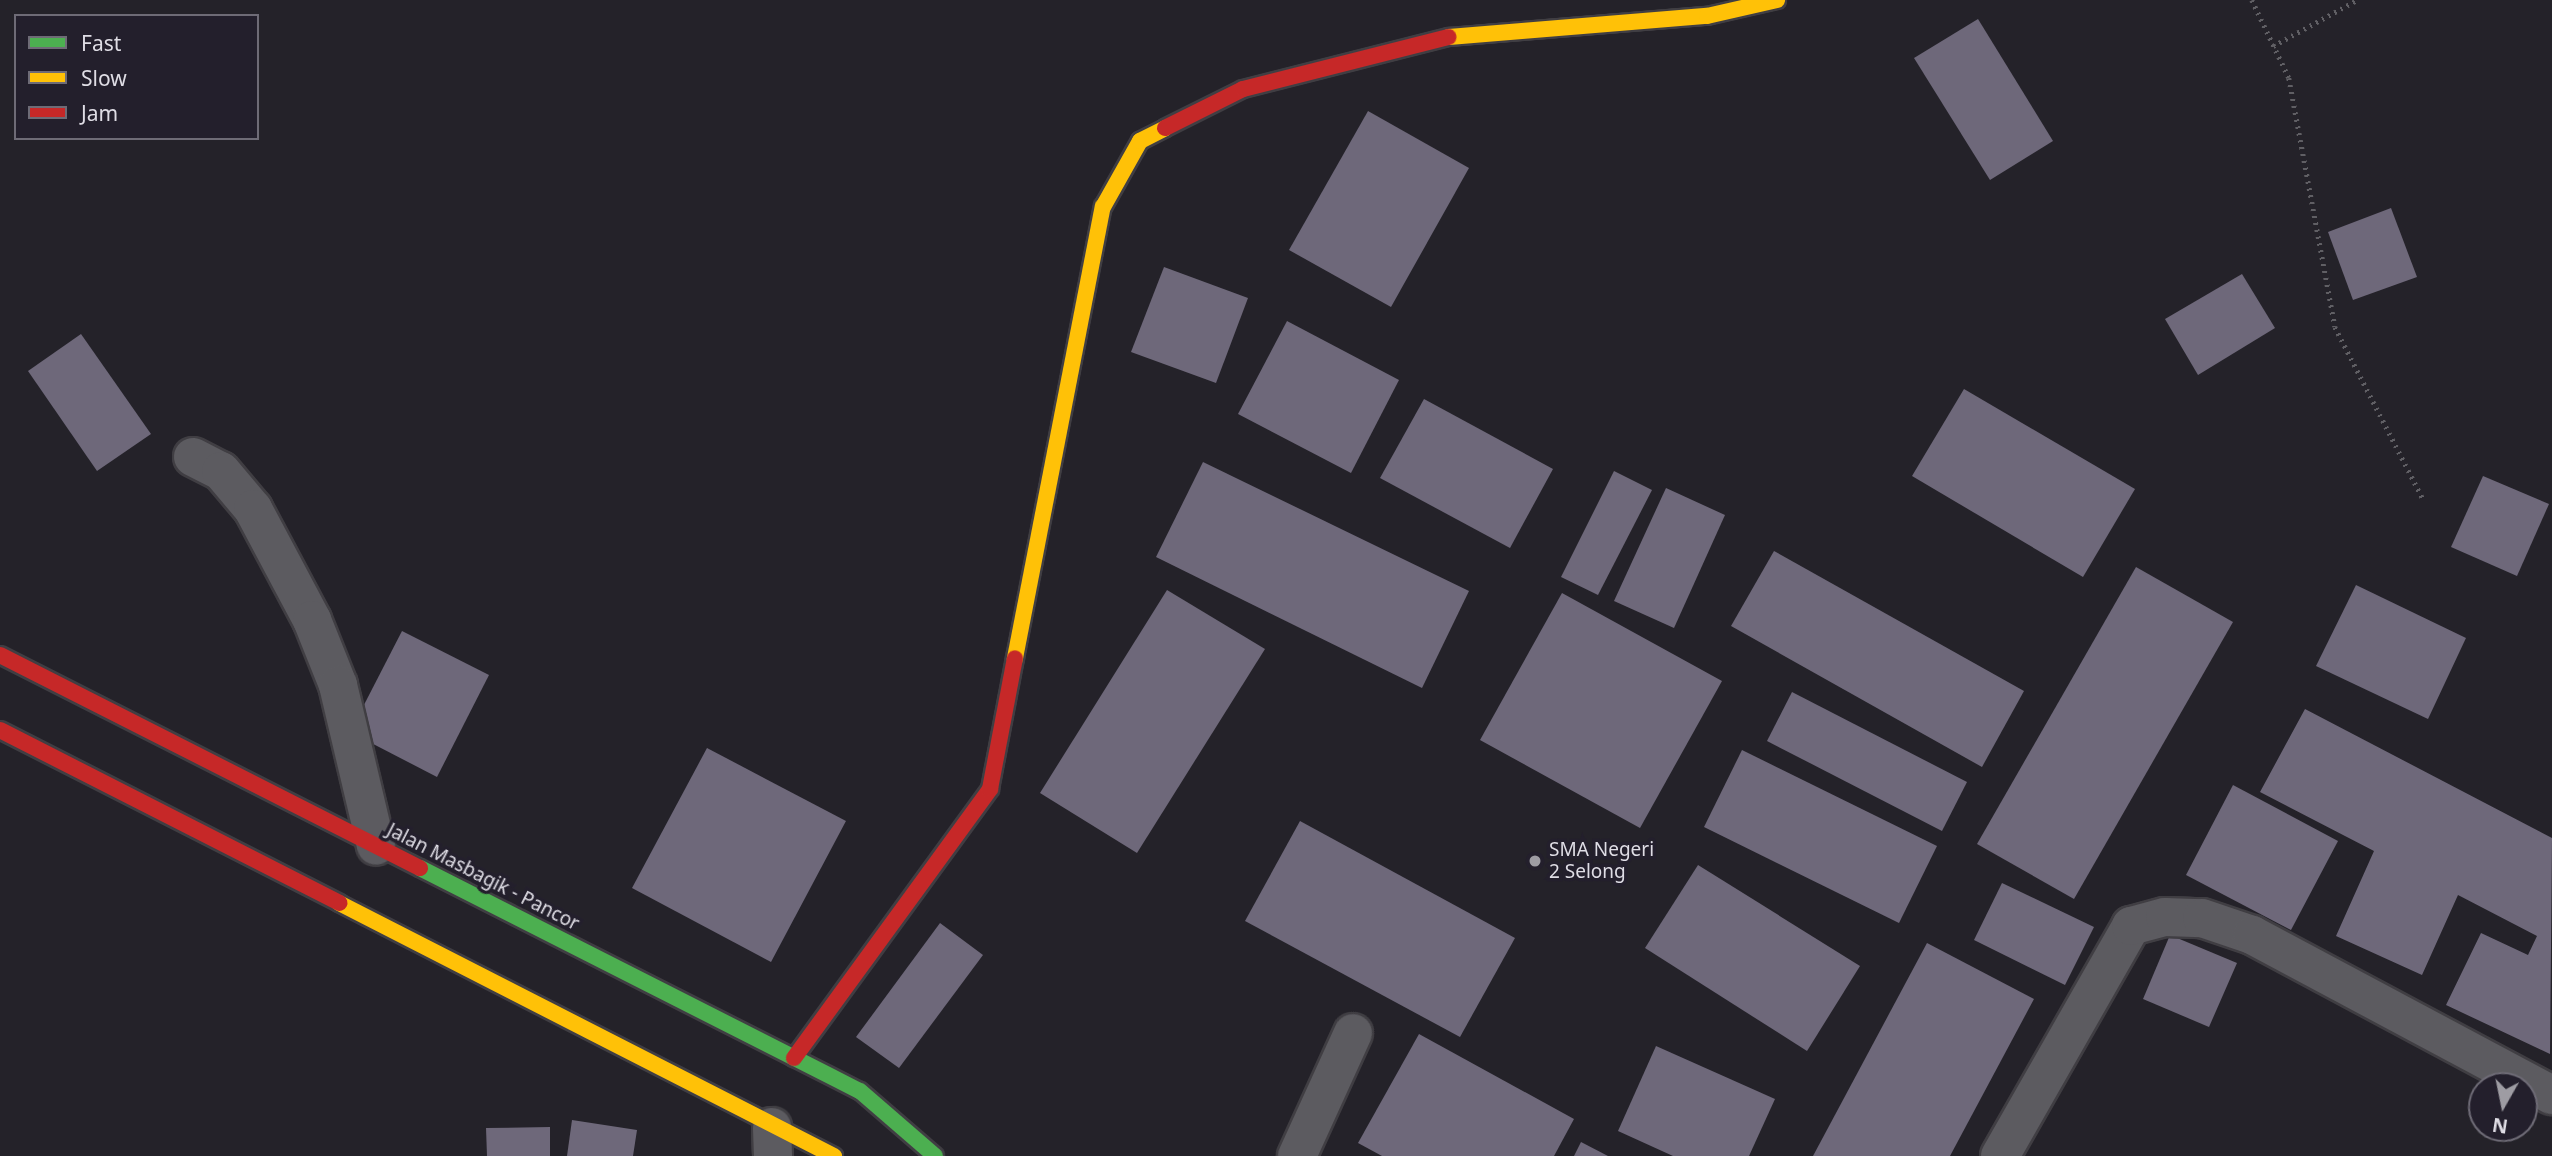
<!DOCTYPE html>
<style>
body{margin:0}
#map{position:relative;width:2552px;height:1156px;overflow:hidden;background:#242229;font-family:"Noto Sans",sans-serif}
div>[style]{position:absolute}
.building>*{inset:0;background:#6e687a}
.path>*{height:4.5px;margin-top:-2.25px;transform-origin:0;background:repeating-linear-gradient(90deg,#605f64 0 2px,transparent 0 7px)}
.roads{filter:drop-shadow(2px 0 #403e43) drop-shadow(-2px 0 #403e43) drop-shadow(0 2px #403e43) drop-shadow(0 -2px #403e43)}
.street>*{height:38px;margin:-19px;padding:0 19px;transform-origin:19px;border-radius:19px;background:#5c5b60}
.fast>*{height:16px;margin:-8px;padding:0 8px;transform-origin:8px;border-radius:8px;background:#4caf50}
.slow>*{height:16px;margin:-8px;padding:0 8px;transform-origin:8px;border-radius:8px;background:#ffc107}
.jam>*{height:16px;margin:-8px;padding:0 8px;transform-origin:8px;border-radius:8px;background:#c62828}
.dots>*{width:19px;height:19px;translate:-50% -50%;box-sizing:border-box;border:4px solid #231f2c;border-radius:50%}
span{translate:-50% -50%;white-space:nowrap;text-align:center;line-height:1.15;-webkit-text-stroke:7px #231f2c;paint-order:stroke}
.poi-label{font-size:19px;color:#dfdde5}
.left{translate:0 -50%;text-align:left}
.street-label{font-size:19px;color:#dfdde5}
.legend{position:absolute;left:14px;top:14px;width:245px;height:126px;box-sizing:border-box;background:#231f2c;border:2px solid #6e6b76;margin:0;padding:9px 12px;list-style:none;font-size:21px;color:#dfdde5}
.legend li{display:flex;align-items:center;gap:14px;height:35px}
.legend b{width:35px;border:2px solid #6e6b76}
.north{position:absolute;left:2468px;top:1072px;width:70px;height:70px;box-sizing:border-box;background:#231f2c;border:2px solid #6e6b76;border-radius:50%;rotate:189deg;font-size:19px;font-weight:700;line-height:28px;text-align:center;color:#dfdde5}
.north::after{content:'';display:block;margin:auto;width:24px;height:32px;background:#9e9ca3;clip-path:polygon(50% 0,100% 100%,50% 72%,0 100%)}
</style>
<div id="map">
<div class="building">
<i style="clip-path:polygon(1978px 19px,2053px 141px,1990px 180px,1914px 58px)"></i>
<i style="clip-path:polygon(1368px 111px,1469px 168px,1391px 307px,1289px 250px)"></i>
<i style="clip-path:polygon(2391px 208px,2417px 277px,2353px 300px,2328px 232px)"></i>
<i style="clip-path:polygon(1164px 267px,1248px 298px,1216px 383px,1131px 352px)"></i>
<i style="clip-path:polygon(2242px 274px,2275px 328px,2198px 375px,2165px 319px)"></i>
<i style="clip-path:polygon(1287px 321px,1399px 380px,1351px 473px,1238px 414px)"></i>
<i style="clip-path:polygon(81px 334px,151px 434px,97px 471px,28px 371px)"></i>
<i style="clip-path:polygon(1964px 389px,2135px 489px,2083px 577px,1912px 476px)"></i>
<i style="clip-path:polygon(1424px 399px,1553px 469px,1510px 548px,1380px 478px)"></i>
<i style="clip-path:polygon(1203px 462px,1469px 591px,1422px 688px,1156px 557px)"></i>
<i style="clip-path:polygon(1614px 471px,1652px 490px,1598px 595px,1561px 577px)"></i>
<i style="clip-path:polygon(2483px 476px,2549px 504px,2517px 576px,2451px 547px)"></i>
<i style="clip-path:polygon(1666px 488px,1725px 515px,1674px 628px,1614px 601px)"></i>
<i style="clip-path:polygon(1774px 551px,2024px 691px,1982px 767px,1731px 626px)"></i>
<i style="clip-path:polygon(2136px 567px,2233px 622px,2074px 899px,1977px 844px)"></i>
<i style="clip-path:polygon(2356px 585px,2466px 638px,2428px 719px,2316px 666px)"></i>
<i style="clip-path:polygon(1167px 590px,1265px 649px,1137px 853px,1040px 793px)"></i>
<i style="clip-path:polygon(1562px 593px,1722px 681px,1640px 828px,1480px 740px)"></i>
<i style="clip-path:polygon(402px 631px,489px 675px,437px 777px,350px 732px)"></i>
<i style="clip-path:polygon(1792px 692px,1967px 782px,1942px 831px,1767px 741px)"></i>
<i style="clip-path:polygon(2305px 709px,2552px 838px,2550px 1054px,2446px 1005px,2481px 933px,2528px 955px,2537px 936px,2458px 895px,2422px 975px,2336px 936px,2374px 851px,2260px 792px)"></i>
<i style="clip-path:polygon(707px 748px,846px 821px,771px 962px,632px 888px)"></i>
<i style="clip-path:polygon(1742px 750px,1937px 846px,1899px 923px,1704px 827px)"></i>
<i style="clip-path:polygon(2233px 785px,2338px 841px,2291px 930px,2186px 875px)"></i>
<i style="clip-path:polygon(1300px 821px,1515px 938px,1460px 1037px,1245px 921px)"></i>
<i style="clip-path:polygon(1698px 865px,1860px 966px,1807px 1051px,1645px 948px)"></i>
<i style="clip-path:polygon(2002px 883px,2094px 927px,2065px 985px,1974px 940px)"></i>
<i style="clip-path:polygon(940px 923px,983px 955px,899px 1068px,856px 1037px)"></i>
<i style="clip-path:polygon(2170px 935px,2237px 963px,2209px 1027px,2143px 999px)"></i>
<i style="clip-path:polygon(1927px 943px,2034px 999px,1950px 1156px,1813px 1156px)"></i>
<i style="clip-path:polygon(1419px 1034px,1574px 1119px,1554px 1156px,1382px 1156px,1358px 1143px)"></i>
<i style="clip-path:polygon(1656px 1046px,1775px 1099px,1749px 1156px,1673px 1156px,1618px 1131px)"></i>
<i style="clip-path:polygon(572px 1120px,637px 1130px,633px 1156px,567px 1156px)"></i>
<i style="clip-path:polygon(550px 1127px,550px 1156px,487px 1156px,486px 1128px)"></i>
<i style="clip-path:polygon(1581px 1142px,1608px 1156px,1574px 1156px)"></i>
</div>
<div class="path">
<i style="left:2252px;top:0;width:86px;rotate:64.6deg"></i>
<i style="left:2289px;top:78px;width:253px;rotate:79.5deg"></i>
<i style="left:2335px;top:327px;width:193px;rotate:62.9deg"></i>
<i style="left:2273px;top:46px;width:96px;rotate:-28.7deg"></i>
</div>
<div class="roads">
<div class="street">
<i style="left:193px;top:457px;width:31px;rotate:27deg"></i>
<i style="left:221px;top:471px;width:50px;rotate:49.9deg"></i>
<i style="left:253px;top:509px;width:126px;rotate:62deg"></i>
<i style="left:312px;top:620px;width:70px;rotate:68.2deg"></i>
<i style="left:338px;top:685px;width:165px;rotate:76.7deg"></i>
<i style="left:772px;top:1127px;width:29px;rotate:88deg"></i>
<i style="left:1297px;top:1156px;width:135px;rotate:-65.5deg"></i>
<i style="left:2000px;top:1156px;width:265px;rotate:-60.3deg"></i>
<i style="left:2131px;top:926px;width:35px;rotate:-15deg"></i>
<i style="left:2165px;top:917px;width:37px;rotate:2deg"></i>
<i style="left:2202px;top:918px;width:53px;rotate:18.8deg"></i>
<i style="left:2252px;top:935px;width:340px;rotate:28.1deg"></i>
</div>
<div class="fast">
<i style="left:420px;top:868px;width:493px;rotate:26.9deg"></i>
<i style="left:860px;top:1091px;width:99px;rotate:40.9deg"></i>
</div>
<div class="slow">
<i style="left:1449px;top:37px;width:259px;rotate:-4.7deg"></i>
<i style="left:1707px;top:16px;width:72px;rotate:-12.9deg"></i>
<i style="left:1015px;top:658px;width:460px;rotate:-79deg"></i>
<i style="left:1103px;top:207px;width:76px;rotate:-60.7deg"></i>
<i style="left:1140px;top:141px;width:28px;rotate:-27deg"></i>
<i style="left:339px;top:903px;width:556px;rotate:27.07deg"></i>
</div>
<div class="jam">
<i style="left:1165px;top:128px;width:87px;rotate:-26.6deg"></i>
<i style="left:1243px;top:89px;width:212px;rotate:-14.2deg"></i>
<i style="left:0;top:655px;width:471px;rotate:26.9deg"></i>
<i style="left:0;top:730px;width:381px;rotate:27deg"></i>
<i style="left:794px;top:1058px;width:333px;rotate:-53.9deg"></i>
<i style="left:990px;top:789px;width:133px;rotate:-79.2deg"></i>
</div>
</div>
<div class="dots">
<i style="left:1535px;top:861px;background:#9e9ca3"></i>
</div>
<div class="poi-label">
<span class="left" style="left:1549px;top:861px">SMA Negeri<br>2 Selong</span>
</div>
<div class="street-label">
<span style="left:483px;top:877px;rotate:27deg">Jalan Masbagik - Pancor</span>
</div>
<ul class="legend">
<li><b style="height:9px;background:#4caf50"></b>Fast</li>
<li><b style="height:9px;background:#ffc107"></b>Slow</li>
<li><b style="height:9px;background:#c62828"></b>Jam</li>
</ul>
<div class="north">N</div>
</div>
